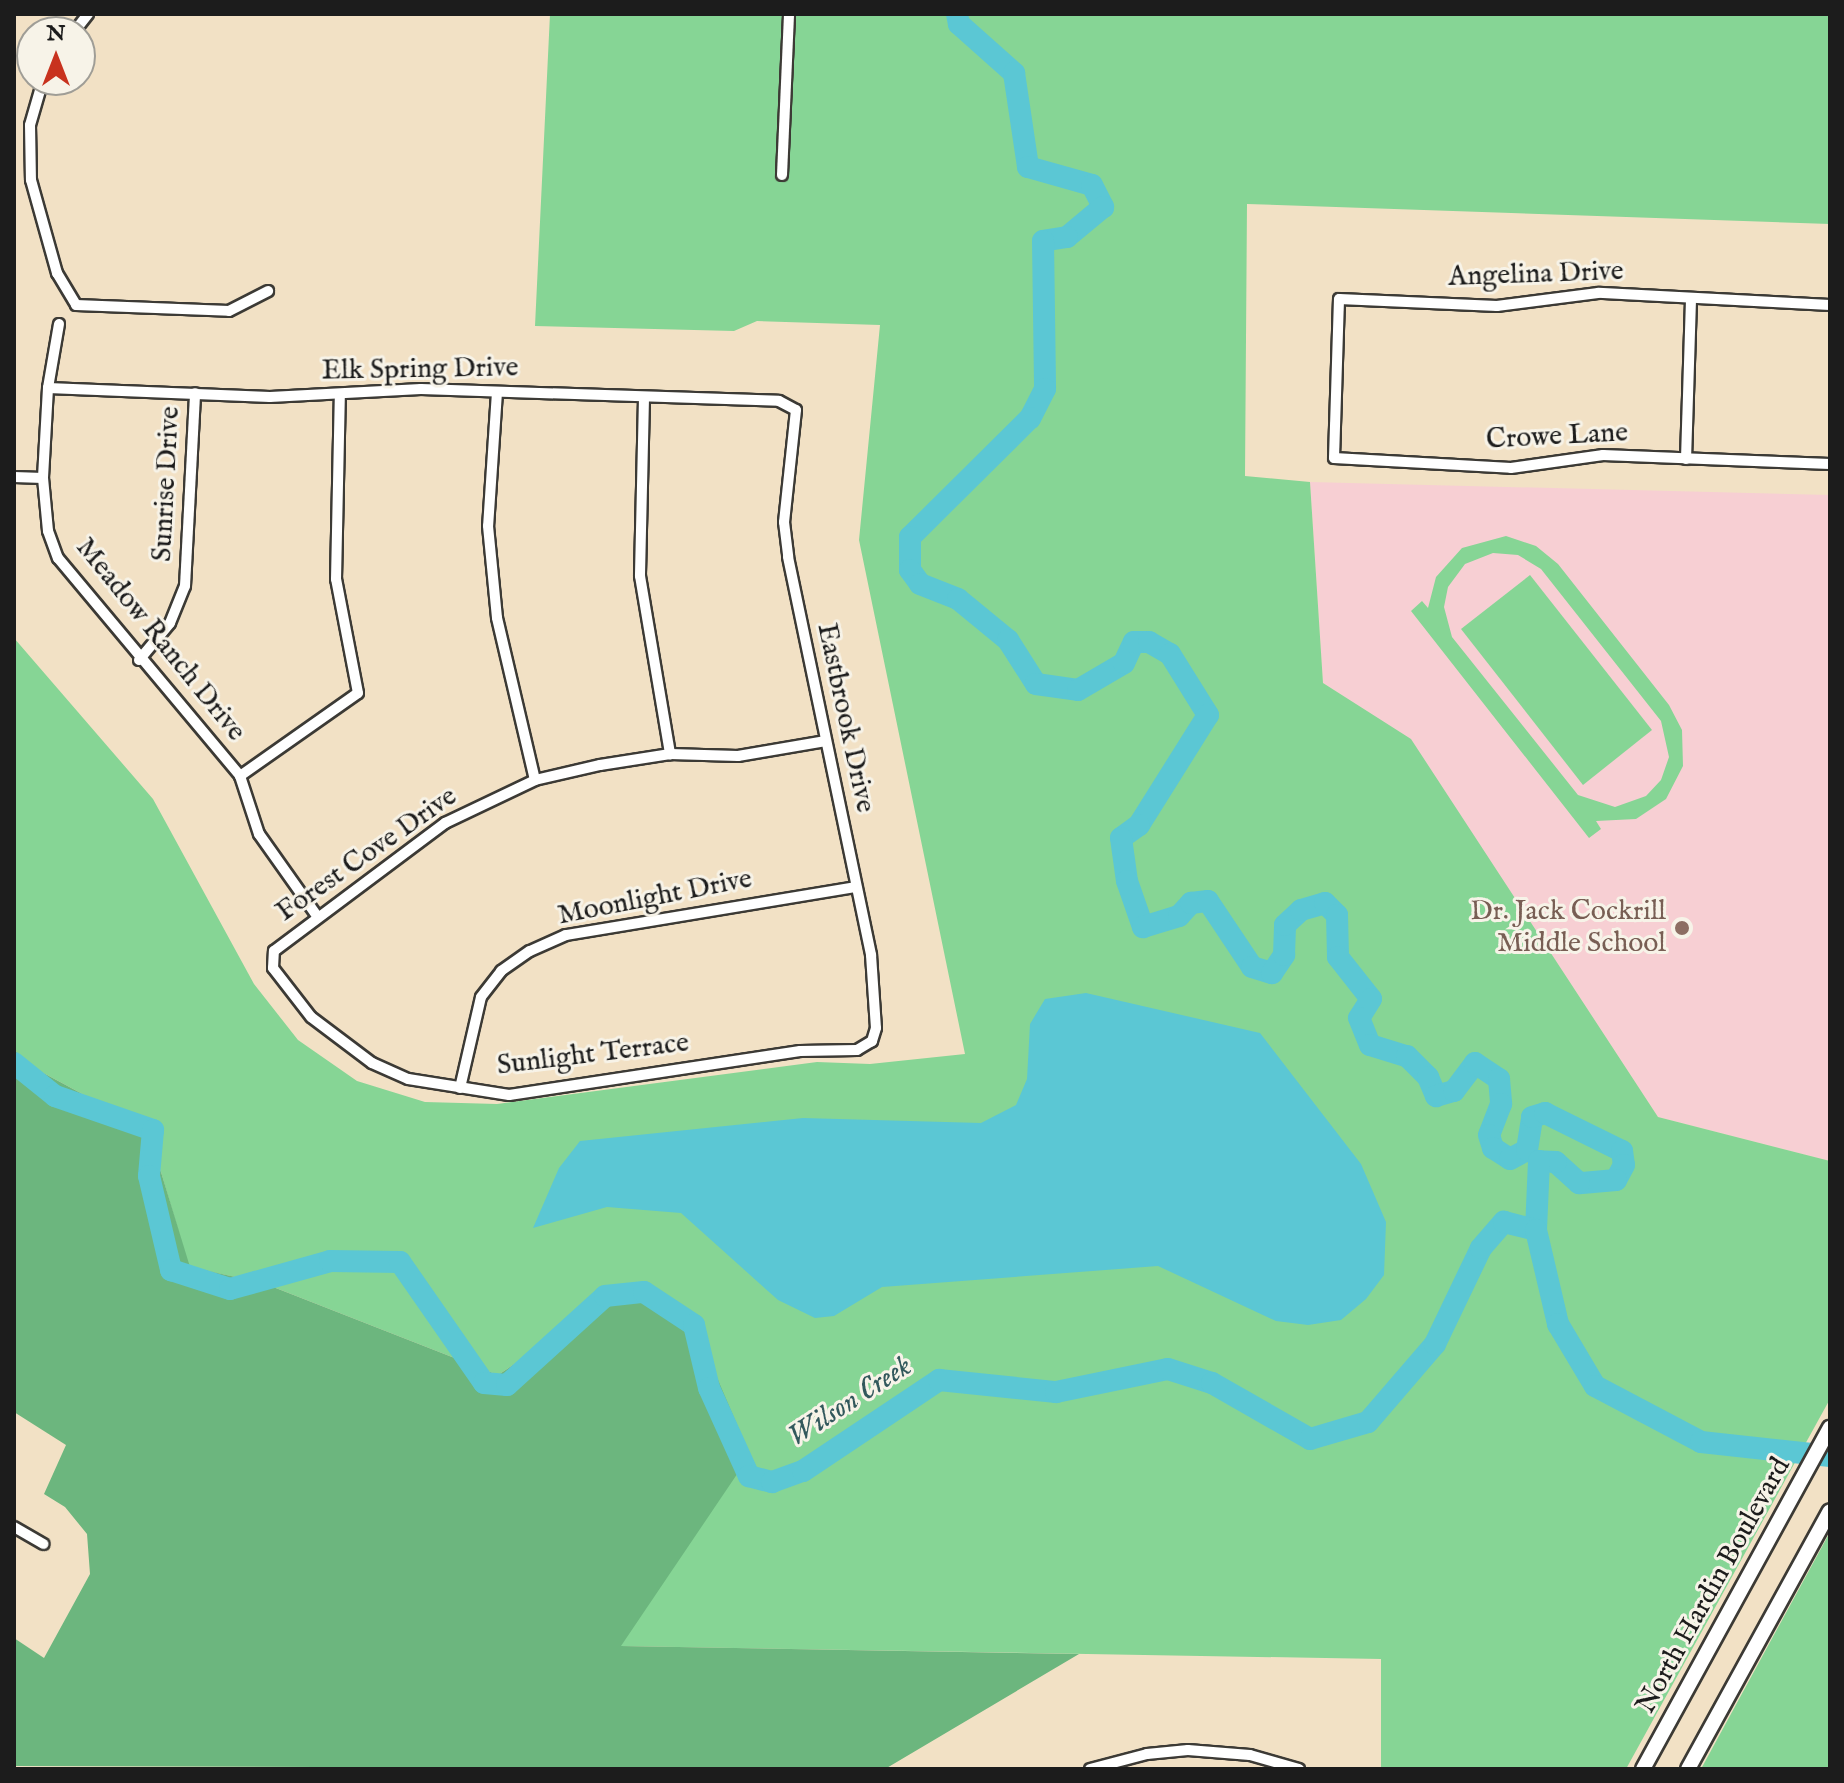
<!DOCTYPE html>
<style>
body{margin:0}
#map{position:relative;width:1844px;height:1783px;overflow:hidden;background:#f2e1c5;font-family:"IM FELL English",serif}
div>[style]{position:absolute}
.built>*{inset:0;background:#f7cfd3}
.green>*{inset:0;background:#86d595}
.forest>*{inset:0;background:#6cb67e}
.water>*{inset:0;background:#5bc7d4}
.river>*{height:22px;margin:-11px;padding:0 11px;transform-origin:11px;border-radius:11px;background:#5bc7d4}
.roads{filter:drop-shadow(2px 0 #3c3a35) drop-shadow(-2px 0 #3c3a35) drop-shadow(0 2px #3c3a35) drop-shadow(0 -2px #3c3a35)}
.minor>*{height:10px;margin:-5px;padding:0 5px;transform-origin:5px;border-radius:5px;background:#fff}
.secondary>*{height:14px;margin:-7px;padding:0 7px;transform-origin:7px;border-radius:7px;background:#fff}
.dots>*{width:22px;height:22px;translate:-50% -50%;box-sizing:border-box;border:4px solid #f7f3e8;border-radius:50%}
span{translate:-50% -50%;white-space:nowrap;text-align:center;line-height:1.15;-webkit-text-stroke:6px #f7f3e8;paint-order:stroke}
.street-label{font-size:28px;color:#1c1c1c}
.education-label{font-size:28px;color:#785e54}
.right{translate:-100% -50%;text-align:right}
.water-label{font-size:30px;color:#32585c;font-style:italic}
.frame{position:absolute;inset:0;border:16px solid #1c1c1c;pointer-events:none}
.north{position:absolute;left:16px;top:16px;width:80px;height:80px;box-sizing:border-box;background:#f7f3e8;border:2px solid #9f9d96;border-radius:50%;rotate:0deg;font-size:22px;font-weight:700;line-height:32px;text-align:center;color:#1c1c1c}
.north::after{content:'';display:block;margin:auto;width:28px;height:36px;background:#c8321e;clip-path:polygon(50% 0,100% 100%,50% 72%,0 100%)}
</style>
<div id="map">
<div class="built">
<i style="clip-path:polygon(1310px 482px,1830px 495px,1830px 1161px,1658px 1117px,1411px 740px,1323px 683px)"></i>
</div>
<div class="green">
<i style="clip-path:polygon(550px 14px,1830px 14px,1830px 224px,1247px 204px,1245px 476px,1310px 482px,1323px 683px,1411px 739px,1658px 1117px,1830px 1161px,1830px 1399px,1626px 1769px,1381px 1769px,1381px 1659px,620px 1646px,633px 1626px,631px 1285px,498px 1375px,263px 1283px,189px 1267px,161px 1172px,140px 1125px,23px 1062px,14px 1048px,14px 638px,153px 799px,254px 984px,298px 1040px,357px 1081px,425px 1102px,497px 1104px,817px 1062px,870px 1064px,965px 1054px,859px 540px,880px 325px,757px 321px,734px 331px,535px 326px)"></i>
<i style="clip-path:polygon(evenodd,1506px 536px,1536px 546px,1558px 564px,1669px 705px,1682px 730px,1683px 766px,1666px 799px,1636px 819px,1596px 821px,1601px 829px,1589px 838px,1411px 611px,1422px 601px,1428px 608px,1436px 577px,1462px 548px,1506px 536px,1493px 553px,1518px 555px,1541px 569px,1661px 721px,1669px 757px,1661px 780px,1646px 796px,1615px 807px,1578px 795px,1452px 637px,1444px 607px,1448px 587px,1465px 564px,1493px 553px)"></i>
<i style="clip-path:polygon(1530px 575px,1652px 730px,1583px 785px,1461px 629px)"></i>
<i style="clip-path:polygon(1830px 1532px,1830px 1769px,1701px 1769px)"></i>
</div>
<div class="forest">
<i style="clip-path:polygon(14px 1048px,23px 1062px,140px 1125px,161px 1172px,190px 1267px,263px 1283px,498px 1375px,631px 1285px,701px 1340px,750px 1455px,621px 1646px,1079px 1654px,885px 1769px,14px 1766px,14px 1638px,44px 1658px,90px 1574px,87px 1534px,65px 1507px,44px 1494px,66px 1445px,14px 1412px)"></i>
</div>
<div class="water">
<i style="clip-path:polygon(1086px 993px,1260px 1033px,1361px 1164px,1386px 1222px,1384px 1275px,1366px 1299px,1341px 1320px,1308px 1325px,1276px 1321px,1158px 1266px,882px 1287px,834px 1316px,815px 1318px,778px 1300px,681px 1213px,607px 1207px,533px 1228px,559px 1168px,580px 1141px,803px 1118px,981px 1123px,1016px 1105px,1027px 1079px,1030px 1024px,1045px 999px)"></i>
</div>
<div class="river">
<i style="left:957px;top:14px;width:10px;rotate:79deg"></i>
<i style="left:959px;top:24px;width:74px;rotate:41.7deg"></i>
<i style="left:1014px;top:73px;width:95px;rotate:81.5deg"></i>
<i style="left:1028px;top:167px;width:66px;rotate:15.7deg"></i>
<i style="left:1092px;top:185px;width:25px;rotate:63deg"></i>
<i style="left:1103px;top:207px;width:47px;rotate:140.2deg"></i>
<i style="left:1067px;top:237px;width:24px;rotate:171deg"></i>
<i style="left:1043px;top:241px;width:148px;rotate:89.2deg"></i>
<i style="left:1045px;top:389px;width:33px;rotate:117deg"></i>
<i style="left:1030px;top:418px;width:169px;rotate:135.2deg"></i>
<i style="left:910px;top:537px;width:33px;rotate:90deg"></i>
<i style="left:910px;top:570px;width:17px;rotate:54deg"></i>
<i style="left:920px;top:584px;width:41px;rotate:21.5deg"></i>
<i style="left:958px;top:599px;width:65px;rotate:39.4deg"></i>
<i style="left:1008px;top:640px;width:52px;rotate:57.5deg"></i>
<i style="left:1036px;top:684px;width:42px;rotate:8.1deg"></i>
<i style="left:1078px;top:690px;width:53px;rotate:-30.4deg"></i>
<i style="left:1124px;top:663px;width:23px;rotate:-65deg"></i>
<i style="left:1134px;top:642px;width:15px"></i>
<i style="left:1149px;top:642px;width:24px;rotate:30deg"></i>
<i style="left:1170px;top:654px;width:72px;rotate:58.1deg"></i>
<i style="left:1208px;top:715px;width:130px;rotate:122.1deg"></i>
<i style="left:1139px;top:825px;width:22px;rotate:144deg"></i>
<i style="left:1121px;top:838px;width:43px;rotate:82.1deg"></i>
<i style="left:1127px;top:881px;width:49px;rotate:70.8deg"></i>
<i style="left:1143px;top:927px;width:38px;rotate:-17deg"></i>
<i style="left:1179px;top:916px;width:18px;rotate:-47deg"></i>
<i style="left:1191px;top:903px;width:17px;rotate:-7deg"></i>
<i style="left:1208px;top:901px;width:79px;rotate:56.3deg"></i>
<i style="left:1252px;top:967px;width:21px;rotate:17deg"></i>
<i style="left:1272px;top:973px;width:22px;rotate:-56deg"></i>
<i style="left:1284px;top:955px;width:30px;rotate:-88deg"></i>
<i style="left:1285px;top:925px;width:22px;rotate:-43deg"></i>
<i style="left:1301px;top:910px;width:25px;rotate:-16deg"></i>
<i style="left:1325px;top:903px;width:17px;rotate:45deg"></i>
<i style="left:1337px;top:915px;width:42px;rotate:88.6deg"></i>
<i style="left:1338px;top:957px;width:53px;rotate:51.8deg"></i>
<i style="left:1371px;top:999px;width:22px;rotate:122deg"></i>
<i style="left:1359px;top:1018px;width:29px;rotate:68deg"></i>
<i style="left:1370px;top:1045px;width:39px;rotate:17deg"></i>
<i style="left:1407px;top:1056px;width:30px;rotate:45deg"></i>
<i style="left:1428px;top:1077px;width:21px;rotate:67deg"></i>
<i style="left:1436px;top:1096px;width:19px;rotate:-16deg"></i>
<i style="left:1454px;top:1091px;width:35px;rotate:-53deg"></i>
<i style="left:1475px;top:1063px;width:29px;rotate:34deg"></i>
<i style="left:1499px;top:1079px;width:25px;rotate:85deg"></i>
<i style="left:1501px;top:1104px;width:33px;rotate:111deg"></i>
<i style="left:1489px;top:1135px;width:14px;rotate:73deg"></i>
<i style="left:1493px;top:1148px;width:20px;rotate:33deg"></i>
<i style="left:1510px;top:1159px;width:19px;rotate:-28deg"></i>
<i style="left:1527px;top:1150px;width:33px;rotate:-81deg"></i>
<i style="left:1532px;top:1117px;width:14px;rotate:-17deg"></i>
<i style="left:1545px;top:1113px;width:86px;rotate:26.3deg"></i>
<i style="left:1622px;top:1151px;width:14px;rotate:82deg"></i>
<i style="left:1624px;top:1165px;width:17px;rotate:118deg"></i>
<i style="left:1616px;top:1180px;width:37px;rotate:175deg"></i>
<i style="left:1579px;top:1183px;width:31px;rotate:-138deg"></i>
<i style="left:1556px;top:1162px;width:17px;rotate:-177deg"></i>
<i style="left:1539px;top:1161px;width:69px;rotate:92.5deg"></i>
<i style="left:14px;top:1063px;width:53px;rotate:38.8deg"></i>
<i style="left:55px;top:1096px;width:104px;rotate:19.1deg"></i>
<i style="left:153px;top:1130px;width:46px;rotate:95deg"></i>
<i style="left:149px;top:1176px;width:97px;rotate:76.8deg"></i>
<i style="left:171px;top:1270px;width:62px;rotate:17.9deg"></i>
<i style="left:230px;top:1289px;width:104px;rotate:-15.6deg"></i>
<i style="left:330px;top:1261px;width:70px;rotate:0.8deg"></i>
<i style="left:400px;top:1262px;width:147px;rotate:55.2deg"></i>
<i style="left:484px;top:1383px;width:23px;rotate:5deg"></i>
<i style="left:507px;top:1385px;width:132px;rotate:-42.2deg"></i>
<i style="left:605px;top:1296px;width:39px;rotate:-6deg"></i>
<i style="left:644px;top:1292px;width:60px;rotate:33.4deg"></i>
<i style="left:694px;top:1325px;width:65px;rotate:76.6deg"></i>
<i style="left:709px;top:1388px;width:97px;rotate:65.6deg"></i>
<i style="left:749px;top:1476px;width:24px;rotate:15deg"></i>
<i style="left:772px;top:1482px;width:33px;rotate:-20deg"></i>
<i style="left:803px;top:1471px;width:164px;rotate:-33.8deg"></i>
<i style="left:939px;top:1380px;width:118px;rotate:5.9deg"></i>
<i style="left:1056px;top:1392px;width:114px;rotate:-11.6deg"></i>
<i style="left:1168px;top:1369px;width:46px;rotate:17.7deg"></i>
<i style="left:1212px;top:1383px;width:113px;rotate:29.7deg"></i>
<i style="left:1310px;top:1439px;width:60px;rotate:-16.3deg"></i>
<i style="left:1368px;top:1422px;width:103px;rotate:-49.3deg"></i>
<i style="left:1435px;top:1344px;width:106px;rotate:-64.4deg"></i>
<i style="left:1481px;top:1248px;width:35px;rotate:-49deg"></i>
<i style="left:1504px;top:1222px;width:33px;rotate:14deg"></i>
<i style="left:1536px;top:1230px;width:97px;rotate:76.8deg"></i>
<i style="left:1558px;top:1324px;width:72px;rotate:59.2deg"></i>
<i style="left:1595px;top:1386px;width:120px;rotate:27.8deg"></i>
<i style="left:1701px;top:1442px;width:130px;rotate:6.2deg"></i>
</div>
<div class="roads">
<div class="minor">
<i style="left:74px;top:32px;width:23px;rotate:-52deg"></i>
<i style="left:43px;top:80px;width:47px;rotate:106.1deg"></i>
<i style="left:30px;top:125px;width:55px;rotate:89deg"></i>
<i style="left:31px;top:180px;width:97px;rotate:74.4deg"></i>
<i style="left:57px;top:273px;width:37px;rotate:59deg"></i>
<i style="left:76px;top:305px;width:153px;rotate:2.2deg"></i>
<i style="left:229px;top:311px;width:44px;rotate:-27.1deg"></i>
<i style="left:782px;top:175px;width:161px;rotate:-87.5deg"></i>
<i style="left:1830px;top:305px;width:232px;rotate:-177deg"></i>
<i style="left:1598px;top:293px;width:102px;rotate:172.7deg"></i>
<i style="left:1497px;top:306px;width:158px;rotate:-177.5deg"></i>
<i style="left:1339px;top:299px;width:159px;rotate:91.8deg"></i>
<i style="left:1334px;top:458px;width:177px;rotate:3.2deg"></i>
<i style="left:1511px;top:468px;width:93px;rotate:-8deg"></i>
<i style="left:1603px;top:455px;width:227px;rotate:2.3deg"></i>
<i style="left:59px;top:324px;width:65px;rotate:99.8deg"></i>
<i style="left:48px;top:388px;width:90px;rotate:93.2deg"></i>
<i style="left:43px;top:478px;width:53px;rotate:84.6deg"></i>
<i style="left:48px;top:531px;width:29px;rotate:70deg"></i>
<i style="left:58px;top:558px;width:284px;rotate:50.1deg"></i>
<i style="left:240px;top:776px;width:61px;rotate:71.9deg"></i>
<i style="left:259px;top:834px;width:100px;rotate:54.7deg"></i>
<i style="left:48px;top:388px;width:222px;rotate:2.3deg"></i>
<i style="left:270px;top:397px;width:151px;rotate:-3deg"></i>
<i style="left:421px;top:389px;width:358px;rotate:1.9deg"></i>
<i style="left:779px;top:401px;width:19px;rotate:28deg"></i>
<i style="left:796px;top:410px;width:113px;rotate:96.1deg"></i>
<i style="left:784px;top:522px;width:35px;rotate:83deg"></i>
<i style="left:788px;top:557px;width:407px;rotate:78.2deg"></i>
<i style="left:871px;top:955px;width:73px;rotate:86.1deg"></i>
<i style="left:876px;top:1028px;width:14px;rotate:107deg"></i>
<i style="left:872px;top:1041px;width:17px;rotate:149deg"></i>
<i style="left:857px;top:1050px;width:57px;rotate:179deg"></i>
<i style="left:800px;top:1051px;width:294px;rotate:171.4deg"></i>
<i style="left:509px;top:1095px;width:102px;rotate:-171deg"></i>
<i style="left:408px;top:1079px;width:39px;rotate:-156deg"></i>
<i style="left:372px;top:1063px;width:76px;rotate:-143deg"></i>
<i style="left:311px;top:1017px;width:62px;rotate:-127.8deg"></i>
<i style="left:273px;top:968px;width:17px;rotate:-87deg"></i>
<i style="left:274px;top:951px;width:214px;rotate:-36.8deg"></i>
<i style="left:445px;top:823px;width:100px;rotate:-25.5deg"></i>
<i style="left:535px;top:780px;width:67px;rotate:-13deg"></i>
<i style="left:600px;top:765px;width:71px;rotate:-8.9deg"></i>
<i style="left:670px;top:754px;width:68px;rotate:1.7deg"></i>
<i style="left:738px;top:756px;width:89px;rotate:-9.7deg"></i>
<i style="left:497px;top:392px;width:134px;rotate:93.8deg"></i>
<i style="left:488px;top:526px;width:92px;rotate:84.4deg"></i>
<i style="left:497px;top:618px;width:166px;rotate:76.8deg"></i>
<i style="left:644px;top:398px;width:178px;rotate:91.3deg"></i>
<i style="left:640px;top:576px;width:181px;rotate:80.4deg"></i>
<i style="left:1686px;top:459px;width:159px;rotate:-88.2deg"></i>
<i style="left:14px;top:477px;width:29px;rotate:2deg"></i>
<i style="left:139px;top:660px;width:48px;rotate:-50deg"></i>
<i style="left:170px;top:623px;width:40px;rotate:-68deg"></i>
<i style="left:185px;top:586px;width:193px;rotate:-87deg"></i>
<i style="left:240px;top:776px;width:144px;rotate:-35.1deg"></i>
<i style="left:358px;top:693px;width:116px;rotate:-100.9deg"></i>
<i style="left:336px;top:579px;width:185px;rotate:-88.8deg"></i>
<i style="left:460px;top:1088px;width:93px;rotate:-77deg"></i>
<i style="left:481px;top:997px;width:33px;rotate:-52deg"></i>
<i style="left:501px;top:971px;width:35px;rotate:-35deg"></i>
<i style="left:530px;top:951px;width:39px;rotate:-24deg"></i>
<i style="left:566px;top:935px;width:294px;rotate:-9.4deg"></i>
<i style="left:14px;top:1527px;width:34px;rotate:30deg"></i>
<i style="left:1090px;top:1769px;width:59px;rotate:-14.7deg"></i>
<i style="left:1147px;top:1754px;width:41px;rotate:-5.6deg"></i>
<i style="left:1188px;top:1750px;width:62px;rotate:4.6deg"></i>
<i style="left:1250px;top:1755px;width:51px;rotate:15.9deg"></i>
</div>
<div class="secondary">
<i style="left:1643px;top:1769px;width:389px;rotate:-61.3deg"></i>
<i style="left:1688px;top:1769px;width:294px;rotate:-61.2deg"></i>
</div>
</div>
<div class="dots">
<i style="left:1682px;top:928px;background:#8d6e63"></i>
</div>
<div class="street-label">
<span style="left:1536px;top:275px;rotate:-2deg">Angelina Drive</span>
<span style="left:420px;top:370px;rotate:-1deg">Elk Spring Drive</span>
<span style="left:1557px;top:437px;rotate:-3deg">Crowe Lane</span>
<span style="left:167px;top:484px;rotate:-87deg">Sunrise Drive</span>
<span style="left:160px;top:640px;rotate:51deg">Meadow Ranch Drive</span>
<span style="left:845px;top:718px;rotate:78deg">Eastbrook Drive</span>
<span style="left:367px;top:855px;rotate:-35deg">Forest Cove Drive</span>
<span style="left:655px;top:898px;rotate:-11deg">Moonlight Drive</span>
<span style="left:593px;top:1055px;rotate:-7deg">Sunlight Terrace</span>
<span style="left:1714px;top:1586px;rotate:-61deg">North Hardin Boulevard</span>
</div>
<div class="education-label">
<span class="right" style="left:1666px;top:928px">Dr. Jack Cockrill<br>Middle School</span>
</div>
<div class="water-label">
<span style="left:850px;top:1402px;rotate:-33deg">Wilson Creek</span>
</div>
<div class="frame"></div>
<div class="north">N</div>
</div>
